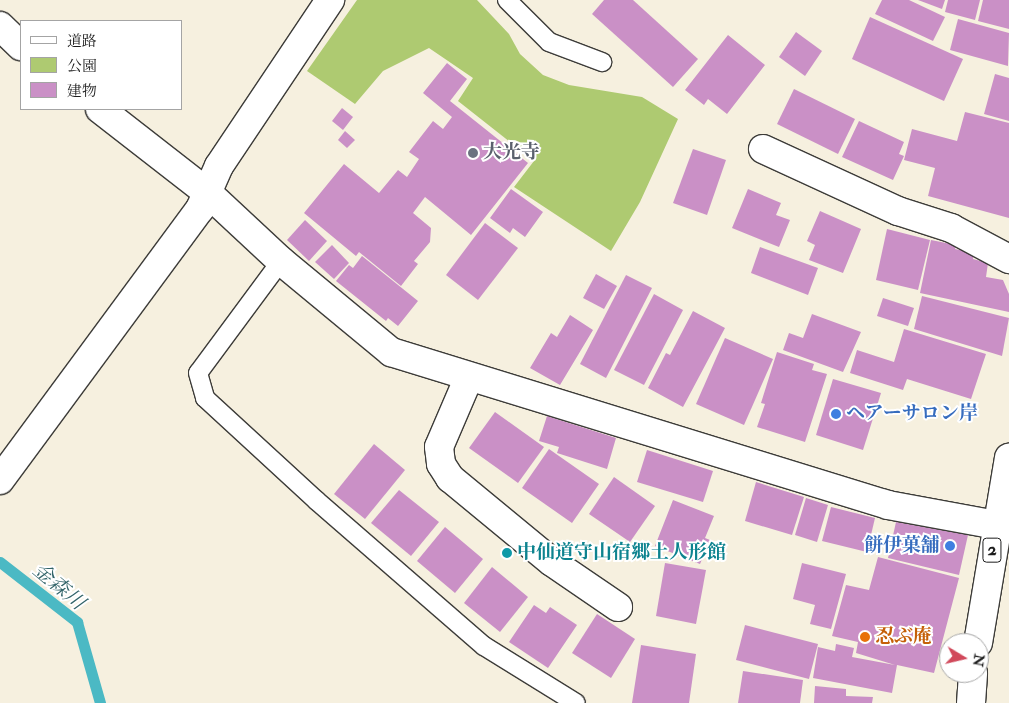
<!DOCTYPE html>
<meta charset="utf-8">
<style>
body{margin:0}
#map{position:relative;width:1009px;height:703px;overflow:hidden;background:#f6f0df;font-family:"IM FELL Double Pica","Noto Serif JP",serif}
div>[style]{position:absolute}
.green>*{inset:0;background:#aeca71}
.stream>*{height:11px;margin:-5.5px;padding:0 5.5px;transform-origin:5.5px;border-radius:5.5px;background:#4bb9c4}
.building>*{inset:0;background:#ca90c6}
.roads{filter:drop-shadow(1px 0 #3d3c39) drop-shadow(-1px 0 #3d3c39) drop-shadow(0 1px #3d3c39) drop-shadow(0 -1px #3d3c39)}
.lane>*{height:18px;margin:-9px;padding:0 9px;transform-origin:9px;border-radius:9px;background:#fff}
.street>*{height:28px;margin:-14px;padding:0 14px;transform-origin:14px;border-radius:14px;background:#fff}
.primary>*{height:28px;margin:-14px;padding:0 14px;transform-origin:14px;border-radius:14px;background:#fff}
.dots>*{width:14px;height:14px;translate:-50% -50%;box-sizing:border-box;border:2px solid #fff;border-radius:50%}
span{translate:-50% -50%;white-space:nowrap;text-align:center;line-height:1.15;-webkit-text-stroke:4px #fff;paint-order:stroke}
.shield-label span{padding:1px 4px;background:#fff;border:1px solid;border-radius:4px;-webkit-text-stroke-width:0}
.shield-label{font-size:18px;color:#1c1c1c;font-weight:700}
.worship-label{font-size:19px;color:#5b616d;font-weight:700}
.left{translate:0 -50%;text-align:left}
.shop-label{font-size:19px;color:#366cbe;font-weight:700}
.right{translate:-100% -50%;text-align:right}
.culture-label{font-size:19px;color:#0d838f;font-weight:700}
.food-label{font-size:19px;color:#c56008;font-weight:700}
.water-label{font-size:20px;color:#316368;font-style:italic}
.legend{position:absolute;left:20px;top:20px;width:162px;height:90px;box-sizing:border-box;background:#fff;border:1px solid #a4a4a4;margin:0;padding:6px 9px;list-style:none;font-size:15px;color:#1c1c1c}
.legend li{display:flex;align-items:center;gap:10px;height:25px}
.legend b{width:25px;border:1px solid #a4a4a4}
.north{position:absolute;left:939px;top:633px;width:50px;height:50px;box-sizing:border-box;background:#fff;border:1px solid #a4a4a4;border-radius:50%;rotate:99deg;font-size:14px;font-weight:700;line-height:20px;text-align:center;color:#1c1c1c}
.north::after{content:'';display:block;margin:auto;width:18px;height:22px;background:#d1495b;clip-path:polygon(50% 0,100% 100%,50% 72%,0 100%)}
</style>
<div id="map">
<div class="green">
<i style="clip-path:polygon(357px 0,477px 0,509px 34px,520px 54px,543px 75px,569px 85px,642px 97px,678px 119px,640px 202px,611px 251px,514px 187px,534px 161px,458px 101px,473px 78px,429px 48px,383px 71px,355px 104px,307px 71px)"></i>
</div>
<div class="stream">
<i style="left:0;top:562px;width:98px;rotate:37.9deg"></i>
<i style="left:77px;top:622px;width:84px;rotate:74.1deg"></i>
</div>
<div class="building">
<i style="clip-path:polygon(604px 0,633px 0,698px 59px,673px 87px,592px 14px)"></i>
<i style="clip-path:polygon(882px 0,909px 0,945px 17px,933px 41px,875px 14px)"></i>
<i style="clip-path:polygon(918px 0,945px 0,942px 9px)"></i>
<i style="clip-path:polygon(948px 0,980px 0,975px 20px,945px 12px)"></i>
<i style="clip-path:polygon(983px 0,1009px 0,1009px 29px,978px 21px)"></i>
<i style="clip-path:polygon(870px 17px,963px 59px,944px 101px,852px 59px)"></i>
<i style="clip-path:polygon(958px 19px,1009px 33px,1008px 66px,950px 50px)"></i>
<i style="clip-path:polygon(796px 32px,822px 51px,805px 76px,779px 57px)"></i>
<i style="clip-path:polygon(728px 35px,765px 65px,727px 114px,708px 99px,704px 105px,685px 90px)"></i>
<i style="clip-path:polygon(447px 63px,467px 79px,450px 101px,528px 163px,471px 235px,425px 197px,413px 213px,431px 228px,430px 242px,414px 261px,418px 264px,401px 286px,359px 252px,356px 256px,304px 213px,344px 164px,379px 193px,398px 170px,407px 177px,419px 159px,409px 152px,433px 121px,443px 129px,452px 117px,423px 93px)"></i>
<i style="clip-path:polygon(995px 74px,1009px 78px,1009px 121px,984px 114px)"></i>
<i style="clip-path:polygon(794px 89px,855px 119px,838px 154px,777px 124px)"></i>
<i style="clip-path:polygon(342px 108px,353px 117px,343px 130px,332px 121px)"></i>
<i style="clip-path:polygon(965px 112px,1009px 123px,1009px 218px,928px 196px,935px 168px,904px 160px,912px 129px,957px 141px)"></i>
<i style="clip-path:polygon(859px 121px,904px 142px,899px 154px,904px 156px,893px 180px,842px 157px)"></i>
<i style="clip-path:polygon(345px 131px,355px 140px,347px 148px,338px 140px)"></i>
<i style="clip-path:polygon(693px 149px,726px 160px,707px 215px,673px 203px)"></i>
<i style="clip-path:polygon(511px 189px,543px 212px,525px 237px,513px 228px,510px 233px,490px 218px)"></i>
<i style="clip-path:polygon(748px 189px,781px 203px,776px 215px,790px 220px,779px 247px,732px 228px)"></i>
<i style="clip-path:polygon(820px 211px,861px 229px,843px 273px,809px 260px,815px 245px,807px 241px)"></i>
<i style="clip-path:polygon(305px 220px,327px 241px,309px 261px,287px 240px)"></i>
<i style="clip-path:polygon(485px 223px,518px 248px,478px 300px,446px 275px)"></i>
<i style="clip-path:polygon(887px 229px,930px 240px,918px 290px,876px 280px)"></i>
<i style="clip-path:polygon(931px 240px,956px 245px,955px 249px,974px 253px,973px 259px,988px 263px,986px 277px,1003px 280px,1009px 294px,1009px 312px,920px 293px)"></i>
<i style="clip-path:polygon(332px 245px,349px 263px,334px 279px,315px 262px)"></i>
<i style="clip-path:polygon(760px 247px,818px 268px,808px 295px,751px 273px)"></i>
<i style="clip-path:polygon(362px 256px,418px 301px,398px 326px,388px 318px,386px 321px,336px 281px,349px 265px,353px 268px)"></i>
<i style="clip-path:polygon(596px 274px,617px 286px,604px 309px,583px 298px)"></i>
<i style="clip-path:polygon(626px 275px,652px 288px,606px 378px,580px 364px)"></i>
<i style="clip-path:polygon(654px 294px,683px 310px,644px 385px,614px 370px)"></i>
<i style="clip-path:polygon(922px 296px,1009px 318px,1002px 356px,914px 329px)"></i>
<i style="clip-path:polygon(883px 298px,914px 308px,908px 326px,877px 316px)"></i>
<i style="clip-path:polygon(693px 311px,725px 328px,683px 407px,648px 388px,666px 353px,670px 355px)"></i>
<i style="clip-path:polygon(812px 314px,861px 332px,843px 372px,783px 350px,789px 333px,803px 338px)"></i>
<i style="clip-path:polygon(570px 315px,593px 330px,560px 385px,530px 368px,551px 333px,557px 337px)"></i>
<i style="clip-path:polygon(904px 329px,986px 354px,971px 399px,907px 379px,903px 390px,850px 373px,857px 350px,894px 362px)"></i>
<i style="clip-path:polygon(725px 338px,773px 359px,744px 425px,696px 404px)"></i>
<i style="clip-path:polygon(777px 352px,814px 364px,812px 370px,827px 374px,805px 442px,757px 427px,765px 404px,761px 403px)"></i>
<i style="clip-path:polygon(833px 379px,881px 393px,863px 450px,816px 435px)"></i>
<i style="clip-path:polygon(495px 412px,544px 447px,518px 483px,469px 448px)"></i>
<i style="clip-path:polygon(547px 416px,616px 438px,607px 469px,557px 453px,559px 447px,539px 441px)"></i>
<i style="clip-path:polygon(374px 444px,405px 470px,365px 519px,334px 494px)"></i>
<i style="clip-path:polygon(549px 449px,599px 484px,572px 523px,522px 488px)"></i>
<i style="clip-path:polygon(647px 450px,713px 471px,703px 502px,637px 482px)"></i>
<i style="clip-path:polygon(614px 477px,655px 506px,630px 542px,589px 514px)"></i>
<i style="clip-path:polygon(756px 482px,804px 497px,792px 535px,745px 521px)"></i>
<i style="clip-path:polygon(399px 490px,439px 522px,411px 556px,371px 523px)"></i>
<i style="clip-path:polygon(806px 498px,828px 505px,817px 542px,795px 535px)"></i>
<i style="clip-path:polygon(673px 500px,714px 516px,705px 538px,710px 540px,700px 564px,655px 546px)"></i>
<i style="clip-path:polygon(831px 507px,875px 518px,867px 552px,822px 541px)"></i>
<i style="clip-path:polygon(896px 522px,968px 535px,959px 575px,888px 558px)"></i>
<i style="clip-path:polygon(445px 527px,483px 559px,455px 593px,417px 561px)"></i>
<i style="clip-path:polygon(878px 557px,959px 578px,934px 673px,897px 665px,892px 693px,813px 678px,818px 647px,835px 651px,836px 644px,854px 648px,852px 657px,895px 665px,856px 653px,858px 642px,832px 636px,846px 585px,869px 590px)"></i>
<i style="clip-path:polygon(665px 563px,706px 570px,696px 624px,656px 616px)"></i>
<i style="clip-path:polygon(802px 563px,846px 574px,831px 629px,810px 624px,815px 605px,793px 599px)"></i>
<i style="clip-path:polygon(492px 567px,528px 597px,500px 632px,464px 603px)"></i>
<i style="clip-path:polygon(534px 605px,546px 613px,550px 607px,577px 625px,548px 668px,509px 642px)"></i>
<i style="clip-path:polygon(597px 614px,635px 639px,611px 678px,572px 653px)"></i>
<i style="clip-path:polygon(745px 625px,818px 644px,809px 679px,736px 660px)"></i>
<i style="clip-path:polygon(641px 645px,696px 654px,689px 703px,632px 703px)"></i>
<i style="clip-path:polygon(743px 671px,803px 680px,800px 703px,738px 703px)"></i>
<i style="clip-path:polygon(815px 686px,846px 689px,846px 696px,873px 697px,872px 703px,814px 703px)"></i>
</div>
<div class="roads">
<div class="lane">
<i style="left:507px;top:0;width:59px;rotate:45deg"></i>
<i style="left:549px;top:42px;width:57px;rotate:20.7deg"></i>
<i style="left:281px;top:261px;width:139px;rotate:126.5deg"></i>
<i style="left:198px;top:373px;width:26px;rotate:74deg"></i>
<i style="left:205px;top:398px;width:152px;rotate:42.6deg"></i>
<i style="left:317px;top:501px;width:221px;rotate:41deg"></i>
<i style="left:484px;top:646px;width:108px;rotate:31.8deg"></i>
</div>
<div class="street">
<i style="left:0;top:26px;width:29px;rotate:44deg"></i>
<i style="left:100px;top:109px;width:137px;rotate:37.9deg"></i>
<i style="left:208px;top:193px;width:100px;rotate:43deg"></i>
<i style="left:281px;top:261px;width:143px;rotate:39.6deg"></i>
<i style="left:391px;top:352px;width:520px;rotate:17.11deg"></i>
<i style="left:888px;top:505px;width:110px;rotate:10.5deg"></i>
<i style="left:763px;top:149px;width:149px;rotate:24.7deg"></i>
<i style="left:898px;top:211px;width:56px;rotate:17.8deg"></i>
<i style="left:951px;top:228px;width:66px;rotate:28.1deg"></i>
<i style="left:469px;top:377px;width:76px;rotate:113.2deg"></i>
<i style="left:439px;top:447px;width:17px;rotate:83deg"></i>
<i style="left:441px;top:464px;width:17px;rotate:57deg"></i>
<i style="left:450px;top:478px;width:132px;rotate:39.5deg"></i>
<i style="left:552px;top:562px;width:80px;rotate:34.3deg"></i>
<i style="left:0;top:480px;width:337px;rotate:-53.6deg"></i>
<i style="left:200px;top:209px;width:47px;rotate:-66.2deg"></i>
<i style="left:219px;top:166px;width:200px;rotate:-56.2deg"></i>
</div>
<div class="primary">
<i style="left:978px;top:643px;width:188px;rotate:-80.5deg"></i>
<i style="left:971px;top:703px;width:30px;rotate:-86deg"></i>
</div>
</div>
<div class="dots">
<i style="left:473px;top:153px;background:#6b7280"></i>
<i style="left:836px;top:414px;background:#3f7fe0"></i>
<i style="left:950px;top:546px;background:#3f7fe0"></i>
<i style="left:507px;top:553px;background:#0f9aa8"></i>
<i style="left:865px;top:637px;background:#e8710a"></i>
</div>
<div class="shield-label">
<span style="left:992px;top:550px">2</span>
</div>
<div class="worship-label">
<span class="left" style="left:483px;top:153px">大光寺</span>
</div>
<div class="shop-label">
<span class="left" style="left:846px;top:414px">ヘアーサロン岸</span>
<span class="right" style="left:940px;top:546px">餅伊菓舗</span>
</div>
<div class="culture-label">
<span class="left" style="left:517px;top:553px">中仙道守山宿郷土人形館</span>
</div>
<div class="food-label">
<span class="left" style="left:875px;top:637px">忍ぶ庵</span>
</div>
<div class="water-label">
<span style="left:59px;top:586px;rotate:40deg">金森川</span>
</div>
<ul class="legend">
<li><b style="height:6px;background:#fff"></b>道路</li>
<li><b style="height:14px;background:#aeca71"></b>公園</li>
<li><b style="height:14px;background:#ca90c6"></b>建物</li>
</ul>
<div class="north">N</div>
</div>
